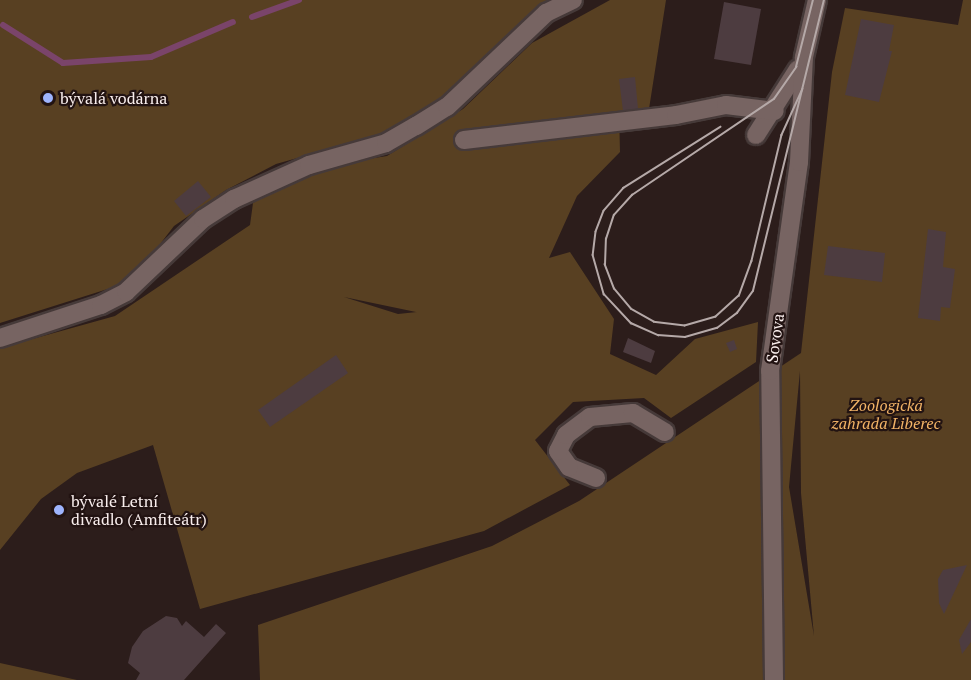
<!DOCTYPE html>
<meta charset="utf-8">
<style>
body{margin:0}
#map{position:relative;width:971px;height:680px;overflow:hidden;background:#2c1d1b;font-family:"PT Serif",serif}
div>[style]{position:absolute}
.green>*{inset:0;background:#584022}
.stream>*{height:6px;margin:-3px;padding:0 3px;transform-origin:3px;border-radius:3px;background:#7a446a}
.building>*{inset:0;background:#4d3c40}
.roads{filter:drop-shadow(2px 0 #463a39) drop-shadow(-2px 0 #463a39) drop-shadow(0 2px #463a39) drop-shadow(0 -2px #463a39)}
.minor>*{height:18px;margin:-9px;padding:0 9px;transform-origin:9px;border-radius:9px;background:#776462}
.tram>*{height:1.5px;margin:-0.75px;padding:0 0.75px;transform-origin:0.75px;border-radius:0.75px;background:#b5a9a8}
.dots>*{width:16px;height:16px;translate:-50% -50%;box-sizing:border-box;border:3px solid #221312;border-radius:50%}
span{translate:-50% -50%;white-space:nowrap;text-align:center;line-height:1.15;-webkit-text-stroke:4.5px #221312;paint-order:stroke}
.poi-label{font-size:16px;color:#f9eeed}
.left{translate:0 -50%;text-align:left}
.street-label{font-size:16px;color:#f9eeed}
.park-label{font-size:16px;color:#f2b366;font-style:italic}
</style>
<div id="map">
<div class="green">
<i style="clip-path:polygon(0 0,552px 0,430px 108px,386px 133px,276px 164px,226px 190px,174px 226px,144px 265px,114px 287px,0 323px)"></i>
<i style="clip-path:polygon(evenodd,610px 0,666px 0,649px 109px,619px 111px,620px 152px,577px 196px,549px 258px,570px 252px,614px 319px,610px 354px,656px 375px,695px 339px,758px 322px,756px 362px,671px 418px,644px 398px,573px 402px,535px 440px,570px 485px,484px 531px,200px 609px,153px 445px,77px 473px,41px 499px,0 550px,0 348px,115px 316px,250px 225px,253px 203px,285px 183px,337px 164px,387px 156px,463px 109px,532px 43px,610px 0,344px 297px,416px 312px,417px 312px,398px 314px,344px 297px)"></i>
<i style="clip-path:polygon(evenodd,963px 0,971px 0,971px 680px,260px 680px,258px 625px,492px 546px,579px 501px,801px 353px,832px 72px,845px 8px,958px 25px,963px 0,800px 371px,801px 493px,814px 636px,789px 487px,800px 371px)"></i>
<i style="clip-path:polygon(0 663px,77px 680px,0 680px)"></i>
</div>
<div class="stream">
<i style="left:252px;top:17px;width:50px;rotate:-19.9deg"></i>
<i style="left:3px;top:25px;width:71px;rotate:32.3deg"></i>
<i style="left:63px;top:63px;width:88px;rotate:-3.9deg"></i>
<i style="left:151px;top:57px;width:89px;rotate:-23.1deg"></i>
</div>
<div class="building">
<i style="clip-path:polygon(724px 2px,761px 9px,751px 65px,714px 59px)"></i>
<i style="clip-path:polygon(861px 19px,894px 25px,889px 51px,892px 51px,879px 102px,845px 95px)"></i>
<i style="clip-path:polygon(635px 77px,638px 109px,623px 111px,619px 79px)"></i>
<i style="clip-path:polygon(198px 181px,211px 197px,186px 216px,174px 201px)"></i>
<i style="clip-path:polygon(928px 229px,946px 232px,943px 267px,955px 269px,950px 308px,941px 307px,940px 321px,918px 318px)"></i>
<i style="clip-path:polygon(828px 246px,885px 253px,882px 282px,824px 275px)"></i>
<i style="clip-path:polygon(628px 338px,655px 351px,651px 363px,623px 352px)"></i>
<i style="clip-path:polygon(734px 340px,737px 349px,730px 352px,726px 343px)"></i>
<i style="clip-path:polygon(336px 355px,348px 373px,270px 427px,258px 410px)"></i>
<i style="clip-path:polygon(967px 565px,944px 614px,939px 603px,938px 579px,943px 570px)"></i>
<i style="clip-path:polygon(166px 616px,177px 618px,182px 626px,186px 621px,204px 637px,216px 624px,226px 633px,184px 680px,136px 680px,140px 673px,128px 663px,132px 647px,143px 631px)"></i>
<i style="clip-path:polygon(971px 619px,971px 642px,962px 654px,959px 640px)"></i>
</div>
<div class="roads">
<div class="minor">
<i style="left:756px;top:135px;width:78px;rotate:-57.5deg"></i>
<i style="left:464px;top:140px;width:213px;rotate:-6.7deg"></i>
<i style="left:676px;top:115px;width:51px;rotate:-11.3deg"></i>
<i style="left:726px;top:105px;width:49px;rotate:7deg"></i>
<i style="left:0;top:338px;width:106px;rotate:-18.1deg"></i>
<i style="left:101px;top:305px;width:28px;rotate:-27deg"></i>
<i style="left:126px;top:292px;width:106px;rotate:-43.5deg"></i>
<i style="left:203px;top:219px;width:37px;rotate:-33deg"></i>
<i style="left:234px;top:199px;width:82px;rotate:-24.4deg"></i>
<i style="left:309px;top:165px;width:80px;rotate:-15.9deg"></i>
<i style="left:386px;top:143px;width:34px;rotate:-30deg"></i>
<i style="left:416px;top:126px;width:36px;rotate:-32deg"></i>
<i style="left:447px;top:107px;width:137px;rotate:-43.5deg"></i>
<i style="left:546px;top:13px;width:30px;rotate:-26deg"></i>
<i style="left:596px;top:478px;width:29px;rotate:-158deg"></i>
<i style="left:569px;top:467px;width:19px;rotate:-125deg"></i>
<i style="left:558px;top:451px;width:18px;rotate:-63deg"></i>
<i style="left:566px;top:435px;width:30px;rotate:-37deg"></i>
<i style="left:590px;top:417px;width:43px;rotate:-5.3deg"></i>
<i style="left:633px;top:413px;width:37px;rotate:31deg"></i>
<i style="left:774px;top:680px;width:309px;rotate:-90.7deg"></i>
<i style="left:770px;top:371px;width:211px;rotate:-82.1deg"></i>
<i style="left:799px;top:162px;width:105px;rotate:-87.3deg"></i>
<i style="left:804px;top:57px;width:58px;rotate:-77.2deg"></i>
</div>
</div>
<div class="tram">
<i style="left:803px;top:89px;width:51px;rotate:114.5deg"></i>
<i style="left:782px;top:135px;width:130px;rotate:103.4deg"></i>
<i style="left:752px;top:261px;width:37px;rotate:110deg"></i>
<i style="left:739px;top:296px;width:31px;rotate:138deg"></i>
<i style="left:716px;top:317px;width:32px;rotate:164deg"></i>
<i style="left:685px;top:326px;width:31px;rotate:-173deg"></i>
<i style="left:654px;top:322px;width:26px;rotate:-151deg"></i>
<i style="left:631px;top:309px;width:26px;rotate:-130deg"></i>
<i style="left:614px;top:289px;width:26px;rotate:-111deg"></i>
<i style="left:605px;top:265px;width:26px;rotate:-88deg"></i>
<i style="left:606px;top:239px;width:25px;rotate:-72deg"></i>
<i style="left:614px;top:215px;width:27px;rotate:-48deg"></i>
<i style="left:632px;top:195px;width:171px;rotate:-34.1deg"></i>
<i style="left:774px;top:99px;width:39px;rotate:-55deg"></i>
<i style="left:796px;top:67px;width:69px;rotate:-75.8deg"></i>
<i style="left:721px;top:127px;width:115px;rotate:147.8deg"></i>
<i style="left:624px;top:188px;width:30px;rotate:131deg"></i>
<i style="left:604px;top:211px;width:22px;rotate:111deg"></i>
<i style="left:596px;top:232px;width:23px;rotate:97deg"></i>
<i style="left:593px;top:255px;width:41px;rotate:74.2deg"></i>
<i style="left:604px;top:294px;width:40px;rotate:47deg"></i>
<i style="left:631px;top:323px;width:30px;rotate:24deg"></i>
<i style="left:658px;top:335px;width:27px;rotate:4deg"></i>
<i style="left:685px;top:337px;width:33px;rotate:-16deg"></i>
<i style="left:717px;top:328px;width:25px;rotate:-37deg"></i>
<i style="left:737px;top:313px;width:27px;rotate:-54deg"></i>
<i style="left:753px;top:291px;width:300px;rotate:-76.3deg"></i>
</div>
<div class="dots">
<i style="left:48px;top:98px;background:#9eb4fd"></i>
<i style="left:59px;top:510px;background:#9eb4fd"></i>
</div>
<div class="poi-label">
<span class="left" style="left:60px;top:98px">bývalá vodárna</span>
<span class="left" style="left:71px;top:510px">bývalé Letní<br>divadlo (Amfiteátr)</span>
</div>
<div class="street-label">
<span style="left:775px;top:338px;rotate:-82deg">Sovova</span>
</div>
<div class="park-label">
<span style="left:886px;top:414px">Zoologická<br>zahrada Liberec</span>
</div>
</div>
